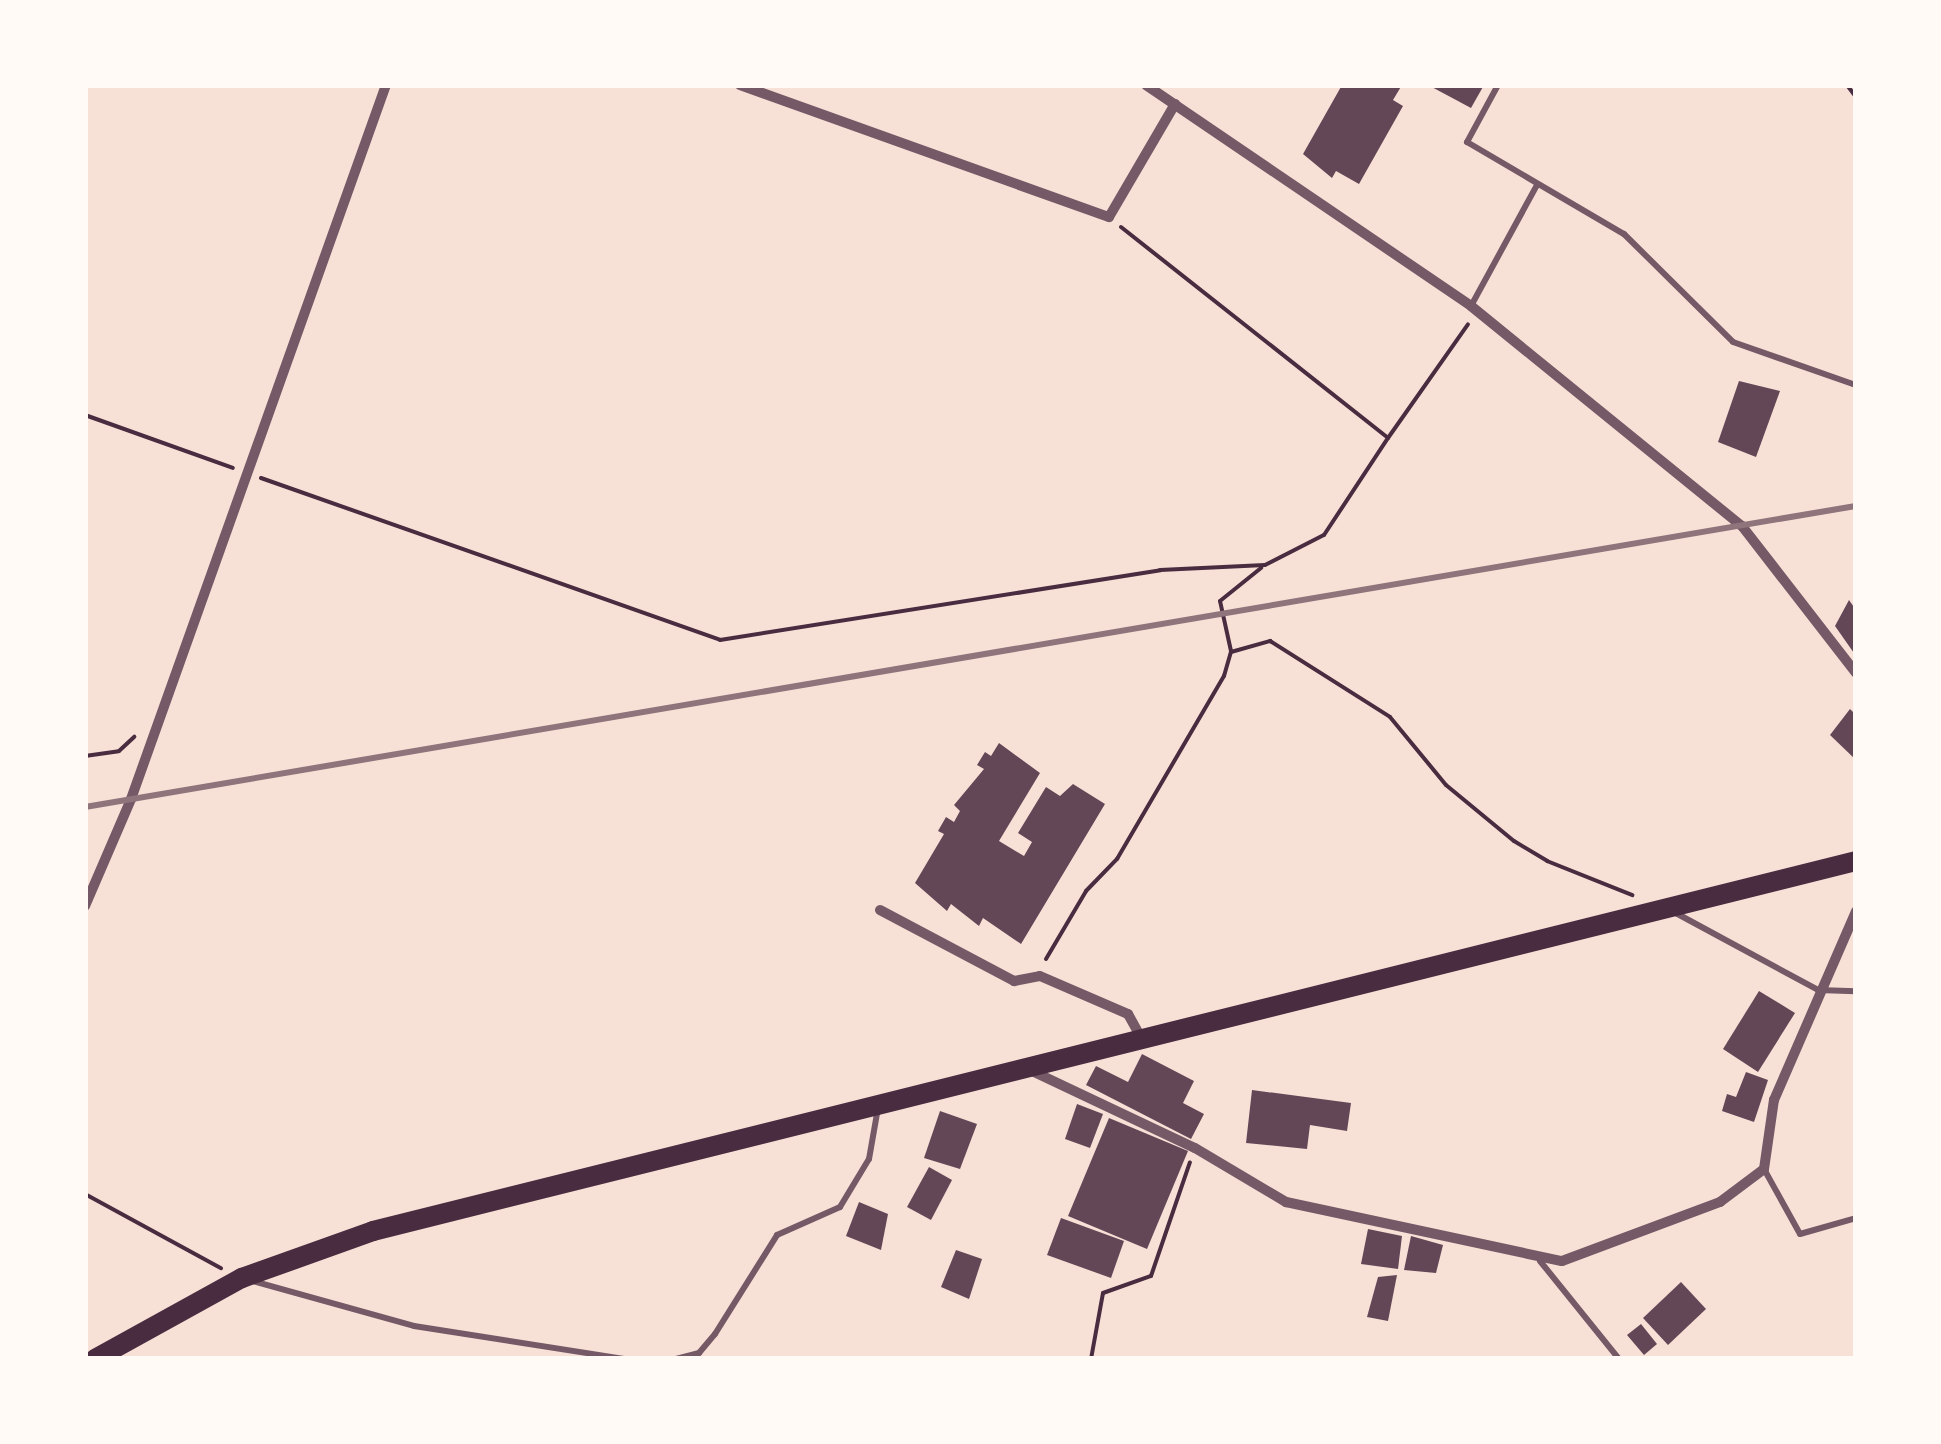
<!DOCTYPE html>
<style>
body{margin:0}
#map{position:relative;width:1941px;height:1444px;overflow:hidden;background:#f7e1d7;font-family:"PT Serif",serif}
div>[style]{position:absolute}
.building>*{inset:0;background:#644757}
.path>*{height:4px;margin:-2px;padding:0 2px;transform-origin:2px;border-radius:2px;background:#4a2c40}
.service>*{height:6px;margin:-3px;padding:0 3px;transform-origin:3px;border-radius:3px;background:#755966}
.minor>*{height:10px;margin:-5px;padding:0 5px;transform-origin:5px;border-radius:5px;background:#755966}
.primary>*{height:20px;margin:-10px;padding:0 10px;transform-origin:10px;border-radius:10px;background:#4a2c40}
.rail>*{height:6px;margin:-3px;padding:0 3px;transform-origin:3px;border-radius:3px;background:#8f747c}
span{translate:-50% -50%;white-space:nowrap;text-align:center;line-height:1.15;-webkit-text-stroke:9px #fffaf5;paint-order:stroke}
.frame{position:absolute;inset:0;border:88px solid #fffaf5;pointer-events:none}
</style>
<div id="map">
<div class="building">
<i style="clip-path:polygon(1342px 85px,1402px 85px,1393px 100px,1403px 106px,1359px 184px,1336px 171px,1332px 178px,1303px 154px)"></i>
<i style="clip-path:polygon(1428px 85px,1484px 85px,1471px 108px)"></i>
<i style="clip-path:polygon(1739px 381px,1780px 391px,1756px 457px,1718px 442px)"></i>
<i style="clip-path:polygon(1849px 600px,1856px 610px,1856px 656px,1835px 626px)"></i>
<i style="clip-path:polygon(1850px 709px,1856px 715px,1856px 760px,1830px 735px)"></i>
<i style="clip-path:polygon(999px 743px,1040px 773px,999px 841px,1024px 856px,1032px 842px,1018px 833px,1046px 787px,1060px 796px,1073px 784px,1105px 804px,1021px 944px,983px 918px,979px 926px,951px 904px,947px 911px,915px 883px,944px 834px,938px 831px,946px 817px,954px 822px,960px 811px,954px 805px,984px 769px,977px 765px,985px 752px,991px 756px)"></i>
<i style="clip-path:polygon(1759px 991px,1795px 1013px,1758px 1072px,1723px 1049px)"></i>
<i style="clip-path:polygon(1142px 1054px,1194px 1081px,1183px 1103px,1204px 1114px,1191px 1139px,1086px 1085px,1096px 1066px,1128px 1082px)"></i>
<i style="clip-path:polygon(1746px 1072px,1768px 1080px,1754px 1122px,1722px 1111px,1727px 1094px,1736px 1097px)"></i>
<i style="clip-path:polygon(1252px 1090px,1351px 1103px,1347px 1131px,1310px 1125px,1307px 1149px,1246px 1143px)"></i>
<i style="clip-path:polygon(1077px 1104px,1103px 1114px,1090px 1148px,1065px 1139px)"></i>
<i style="clip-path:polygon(940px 1111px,977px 1124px,960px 1169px,924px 1158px)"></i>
<i style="clip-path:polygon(1109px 1118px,1188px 1151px,1147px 1249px,1068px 1216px)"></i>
<i style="clip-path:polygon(929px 1167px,952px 1180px,931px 1220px,907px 1207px)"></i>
<i style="clip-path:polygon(859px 1202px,888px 1214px,881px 1250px,846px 1236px)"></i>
<i style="clip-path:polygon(1061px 1218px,1124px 1241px,1111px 1278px,1047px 1255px)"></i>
<i style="clip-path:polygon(1368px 1229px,1402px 1236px,1398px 1269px,1361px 1264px)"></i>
<i style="clip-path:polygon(1411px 1236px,1443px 1245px,1436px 1273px,1404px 1270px)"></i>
<i style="clip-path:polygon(956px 1250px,982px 1259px,969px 1299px,941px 1287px)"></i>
<i style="clip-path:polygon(1397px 1275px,1388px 1321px,1367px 1317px,1378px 1277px)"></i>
<i style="clip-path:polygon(1681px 1282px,1706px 1309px,1668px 1345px,1643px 1318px)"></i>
<i style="clip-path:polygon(1641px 1324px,1657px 1344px,1644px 1355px,1627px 1335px)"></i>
</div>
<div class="path">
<i style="left:1847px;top:85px;width:15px;rotate:53deg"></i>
<i style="left:1121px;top:227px;width:340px;rotate:38.3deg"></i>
<i style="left:1388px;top:438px;width:139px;rotate:-54.9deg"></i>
<i style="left:85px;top:415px;width:157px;rotate:19.7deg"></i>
<i style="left:261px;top:478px;width:487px;rotate:19.4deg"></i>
<i style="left:720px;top:640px;width:446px;rotate:-9deg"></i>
<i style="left:1160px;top:570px;width:105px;rotate:-2.7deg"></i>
<i style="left:1265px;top:565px;width:66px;rotate:-27deg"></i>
<i style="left:1324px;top:535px;width:116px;rotate:-56.6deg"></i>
<i style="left:1231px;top:651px;width:51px;rotate:-102.4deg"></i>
<i style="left:1220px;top:601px;width:53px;rotate:-38.8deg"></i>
<i style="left:85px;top:756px;width:34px;rotate:-8deg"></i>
<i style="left:119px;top:751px;width:21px;rotate:-43deg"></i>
<i style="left:1046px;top:959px;width:79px;rotate:-59.5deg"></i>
<i style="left:1086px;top:891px;width:45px;rotate:-45.9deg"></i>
<i style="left:1117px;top:859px;width:212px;rotate:-59.7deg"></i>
<i style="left:1224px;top:676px;width:25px;rotate:-74deg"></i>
<i style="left:1231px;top:652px;width:41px;rotate:-15.8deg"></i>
<i style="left:1270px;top:641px;width:142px;rotate:32.3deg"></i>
<i style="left:1390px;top:717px;width:88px;rotate:50.5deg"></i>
<i style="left:1446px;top:785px;width:88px;rotate:39.5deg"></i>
<i style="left:1514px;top:841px;width:39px;rotate:31deg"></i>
<i style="left:1547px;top:861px;width:92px;rotate:21.8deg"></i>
<i style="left:85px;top:1194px;width:155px;rotate:28.6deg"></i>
<i style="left:1091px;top:1359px;width:67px;rotate:-79.7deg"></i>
<i style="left:1103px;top:1293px;width:51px;rotate:-19.5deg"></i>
<i style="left:1151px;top:1276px;width:120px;rotate:-71.1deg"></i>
</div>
<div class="service">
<i style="left:1498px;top:85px;width:65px;rotate:118.5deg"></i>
<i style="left:1467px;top:142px;width:182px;rotate:30.4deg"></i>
<i style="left:1624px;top:234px;width:153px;rotate:44.7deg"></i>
<i style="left:1733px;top:342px;width:130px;rotate:19.3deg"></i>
<i style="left:1471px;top:306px;width:138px;rotate:-61.4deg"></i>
<i style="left:1672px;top:911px;width:166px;rotate:28.4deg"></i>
<i style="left:1818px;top:990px;width:38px;rotate:2deg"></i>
<i style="left:1764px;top:1169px;width:74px;rotate:61deg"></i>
<i style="left:1800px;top:1234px;width:58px;rotate:-15.9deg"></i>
<i style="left:1540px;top:1261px;width:126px;rotate:51.1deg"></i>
<i style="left:253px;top:1281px;width:167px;rotate:15.6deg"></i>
<i style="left:414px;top:1326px;width:214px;rotate:8.9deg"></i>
<i style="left:676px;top:1359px;width:24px;rotate:-15deg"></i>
<i style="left:699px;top:1353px;width:25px;rotate:-50deg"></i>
<i style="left:715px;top:1334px;width:117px;rotate:-57.9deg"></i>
<i style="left:777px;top:1235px;width:69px;rotate:-24deg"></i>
<i style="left:840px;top:1207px;width:56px;rotate:-58.9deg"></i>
<i style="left:869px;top:1159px;width:52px;rotate:-80deg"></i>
</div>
<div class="minor">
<i style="left:740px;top:85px;width:392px;rotate:19.7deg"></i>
<i style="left:1109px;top:217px;width:131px;rotate:-59.7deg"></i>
<i style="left:1146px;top:85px;width:393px;rotate:34.2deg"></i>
<i style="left:1471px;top:306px;width:349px;rotate:39.1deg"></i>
<i style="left:1742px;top:526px;width:186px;rotate:52.2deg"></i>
<i style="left:85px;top:906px;width:116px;rotate:-66.7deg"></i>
<i style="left:131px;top:799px;width:758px;rotate:-70.35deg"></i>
<i style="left:880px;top:910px;width:152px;rotate:27.9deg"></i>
<i style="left:1014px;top:981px;width:26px;rotate:-11deg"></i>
<i style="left:1040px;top:976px;width:96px;rotate:23.4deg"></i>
<i style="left:1128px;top:1014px;width:25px;rotate:61deg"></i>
<i style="left:1032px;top:1071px;width:180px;rotate:25.3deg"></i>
<i style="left:1195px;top:1148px;width:106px;rotate:30.7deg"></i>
<i style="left:1286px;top:1202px;width:282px;rotate:12.1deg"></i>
<i style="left:1562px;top:1261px;width:169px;rotate:-20.5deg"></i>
<i style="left:1720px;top:1202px;width:55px;rotate:-36.9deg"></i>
<i style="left:1764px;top:1169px;width:70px;rotate:-81.8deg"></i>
<i style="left:1774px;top:1100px;width:206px;rotate:-66.5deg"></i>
</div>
<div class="primary">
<i style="left:95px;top:1359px;width:168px;rotate:-28.9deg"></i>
<i style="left:242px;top:1278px;width:139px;rotate:-19.7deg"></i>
<i style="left:373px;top:1231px;width:1528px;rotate:-14.01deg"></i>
</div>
<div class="rail">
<i style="left:85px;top:807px;width:1796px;rotate:-9.65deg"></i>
</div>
<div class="frame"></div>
</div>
